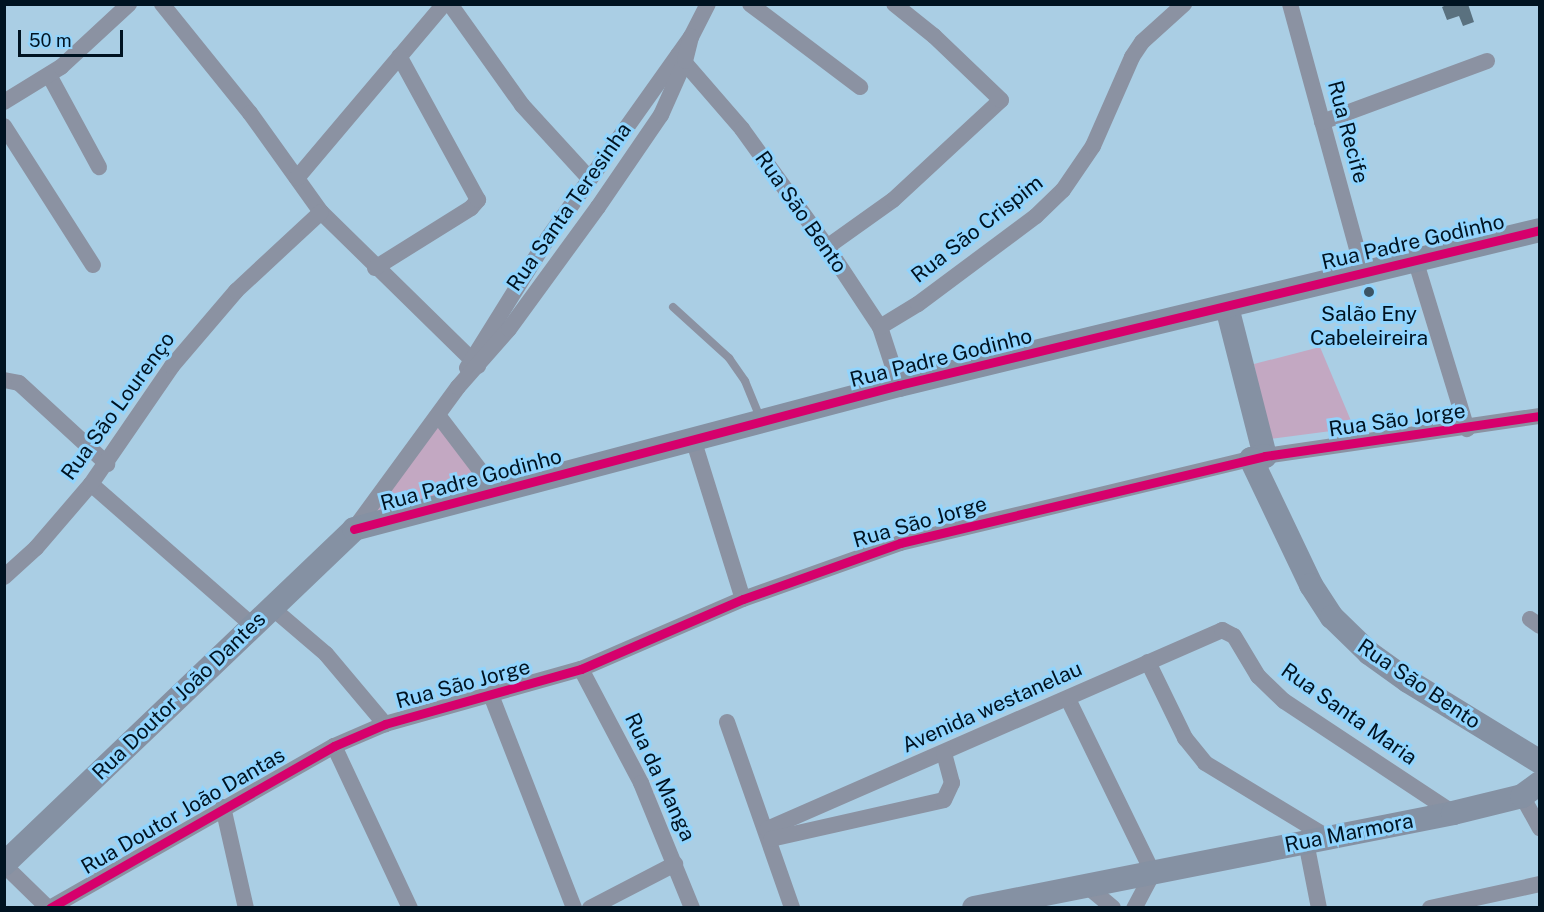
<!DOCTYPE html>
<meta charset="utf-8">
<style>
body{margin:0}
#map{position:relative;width:1544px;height:912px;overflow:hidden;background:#aacee4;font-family:"Public Sans",sans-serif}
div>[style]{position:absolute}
.green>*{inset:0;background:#c3a8c2}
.building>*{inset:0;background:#5a717f}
.lane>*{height:8px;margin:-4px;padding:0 4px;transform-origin:4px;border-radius:4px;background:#8b92a2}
.street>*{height:16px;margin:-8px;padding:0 8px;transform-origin:8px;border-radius:8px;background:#8b92a2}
.secondary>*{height:24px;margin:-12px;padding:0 12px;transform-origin:12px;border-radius:12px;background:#8591a3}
.cycleway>*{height:9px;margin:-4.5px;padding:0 4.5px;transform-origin:4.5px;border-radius:4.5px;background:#d6006c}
.dots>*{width:16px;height:16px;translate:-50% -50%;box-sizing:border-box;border:3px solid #91d4fd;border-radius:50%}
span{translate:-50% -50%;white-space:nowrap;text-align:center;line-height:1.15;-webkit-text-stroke:6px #91d4fd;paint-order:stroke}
.street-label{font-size:21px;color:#001321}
.poi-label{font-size:21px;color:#001321}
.frame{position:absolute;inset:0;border:6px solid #001321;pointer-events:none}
.scale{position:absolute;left:18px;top:30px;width:105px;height:27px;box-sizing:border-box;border:3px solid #001321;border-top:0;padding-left:8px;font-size:18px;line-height:21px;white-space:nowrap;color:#001321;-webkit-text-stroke:4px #91d4fd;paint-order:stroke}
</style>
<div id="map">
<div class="green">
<i style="clip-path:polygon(1320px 347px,1354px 428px,1270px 439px,1254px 364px)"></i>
<i style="clip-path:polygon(437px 423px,488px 490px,367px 520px)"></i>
</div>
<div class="building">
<i style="clip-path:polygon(1448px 4px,1468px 4px,1474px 22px,1463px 26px,1459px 16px,1447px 20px,1442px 7px)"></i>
</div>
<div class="lane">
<i style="left:673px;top:307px;width:76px;rotate:42.3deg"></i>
<i style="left:729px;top:358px;width:28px;rotate:55deg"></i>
<i style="left:745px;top:381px;width:42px;rotate:67.7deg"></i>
</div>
<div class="street">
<i style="left:162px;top:4px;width:140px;rotate:51.1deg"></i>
<i style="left:250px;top:113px;width:122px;rotate:54.4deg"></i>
<i style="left:321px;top:212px;width:220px;rotate:44.4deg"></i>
<i style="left:450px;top:4px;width:124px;rotate:54.5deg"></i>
<i style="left:522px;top:105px;width:99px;rotate:47.5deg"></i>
<i style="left:750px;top:4px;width:138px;rotate:37deg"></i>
<i style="left:1290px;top:4px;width:277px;rotate:74.7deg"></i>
<i style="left:678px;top:55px;width:98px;rotate:49.1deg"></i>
<i style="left:742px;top:129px;width:145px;rotate:54.2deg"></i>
<i style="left:827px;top:247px;width:96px;rotate:56.5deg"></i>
<i style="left:880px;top:327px;width:61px;rotate:71.9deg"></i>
<i style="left:49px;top:75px;width:105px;rotate:61.5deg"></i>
<i style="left:4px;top:102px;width:67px;rotate:-31.6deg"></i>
<i style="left:61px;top:67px;width:93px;rotate:-42.8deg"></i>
<i style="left:1322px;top:122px;width:176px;rotate:-20.3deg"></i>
<i style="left:4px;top:126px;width:165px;rotate:57.4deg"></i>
<i style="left:297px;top:178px;width:228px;rotate:-49.8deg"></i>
<i style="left:827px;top:247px;width:81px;rotate:-35.5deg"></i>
<i style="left:893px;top:200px;width:147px;rotate:-42.8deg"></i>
<i style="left:1001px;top:100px;width:93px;rotate:-136.3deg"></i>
<i style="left:934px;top:36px;width:51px;rotate:-141.3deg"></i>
<i style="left:1415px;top:259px;width:178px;rotate:73deg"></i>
<i style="left:375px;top:268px;width:113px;rotate:-32deg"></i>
<i style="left:471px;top:208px;width:11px;rotate:-49deg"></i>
<i style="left:478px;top:200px;width:164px;rotate:-118.7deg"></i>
<i style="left:880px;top:327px;width:44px;rotate:-31.2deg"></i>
<i style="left:918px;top:304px;width:147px;rotate:-36.7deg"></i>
<i style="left:1036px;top:216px;width:37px;rotate:-44deg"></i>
<i style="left:1063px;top:190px;width:53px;rotate:-55.7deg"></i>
<i style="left:1093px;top:146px;width:97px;rotate:-66.3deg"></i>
<i style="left:1132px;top:57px;width:18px;rotate:-56deg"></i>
<i style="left:1142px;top:42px;width:57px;rotate:-42.1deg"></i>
<i style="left:467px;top:368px;width:153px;rotate:-58.1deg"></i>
<i style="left:548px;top:238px;width:247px;rotate:-54.6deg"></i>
<i style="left:691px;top:37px;width:37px;rotate:-63deg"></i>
<i style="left:4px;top:380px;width:15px;rotate:11deg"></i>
<i style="left:19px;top:383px;width:120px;rotate:42.6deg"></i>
<i style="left:438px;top:415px;width:96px;rotate:52.7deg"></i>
<i style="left:694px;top:442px;width:164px;rotate:72.7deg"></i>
<i style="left:1265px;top:456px;width:278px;rotate:-8.3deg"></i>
<i style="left:91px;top:484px;width:214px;rotate:41.2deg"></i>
<i style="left:354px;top:529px;width:176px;rotate:-53.8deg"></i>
<i style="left:458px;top:387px;width:77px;rotate:-48.7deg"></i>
<i style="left:509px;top:329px;width:151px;rotate:-53.9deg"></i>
<i style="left:598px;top:207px;width:112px;rotate:-55.6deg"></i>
<i style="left:661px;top:115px;width:59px;rotate:-66deg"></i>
<i style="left:685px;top:61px;width:25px;rotate:-76deg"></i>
<i style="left:4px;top:577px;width:43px;rotate:-42.2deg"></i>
<i style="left:36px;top:548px;width:84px;rotate:-49.3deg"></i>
<i style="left:91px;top:484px;width:143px;rotate:-55.5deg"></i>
<i style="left:172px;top:366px;width:99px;rotate:-49.5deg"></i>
<i style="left:236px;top:291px;width:116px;rotate:-42.9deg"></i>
<i style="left:271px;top:607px;width:72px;rotate:40.5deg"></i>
<i style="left:326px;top:654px;width:92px;rotate:49.9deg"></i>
<i style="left:1530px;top:619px;width:12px;rotate:35deg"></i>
<i style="left:1148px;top:662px;width:85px;rotate:64deg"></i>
<i style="left:1185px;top:738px;width:32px;rotate:51deg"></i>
<i style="left:1205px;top:763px;width:143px;rotate:31.2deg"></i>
<i style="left:581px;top:669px;width:129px;rotate:62.2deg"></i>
<i style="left:641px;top:783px;width:135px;rotate:67.8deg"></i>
<i style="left:491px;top:695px;width:229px;rotate:68.7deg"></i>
<i style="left:1068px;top:699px;width:194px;rotate:64deg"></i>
<i style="left:1153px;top:873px;width:40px;rotate:118deg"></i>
<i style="left:727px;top:722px;width:197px;rotate:70.7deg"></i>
<i style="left:334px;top:746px;width:179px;rotate:64.9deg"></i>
<i style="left:1522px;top:796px;width:37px;rotate:61deg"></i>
<i style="left:223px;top:807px;width:104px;rotate:77.2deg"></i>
<i style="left:767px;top:829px;width:497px;rotate:-23.6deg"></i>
<i style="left:1222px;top:630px;width:13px;rotate:27deg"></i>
<i style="left:1234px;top:636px;width:47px;rotate:59deg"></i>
<i style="left:1258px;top:676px;width:36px;rotate:44deg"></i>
<i style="left:1284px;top:701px;width:203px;rotate:33.5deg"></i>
<i style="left:771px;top:839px;width:177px;rotate:-12.7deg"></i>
<i style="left:944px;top:800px;width:19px;rotate:-65deg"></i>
<i style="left:952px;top:783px;width:31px;rotate:-105deg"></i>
<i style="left:1306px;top:842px;width:67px;rotate:78.9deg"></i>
<i style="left:4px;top:865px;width:62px;rotate:44.3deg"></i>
<i style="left:1087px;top:886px;width:34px;rotate:40deg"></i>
<i style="left:50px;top:908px;width:327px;rotate:-29.7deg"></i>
<i style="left:334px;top:746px;width:56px;rotate:-23.3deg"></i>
<i style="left:385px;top:724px;width:204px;rotate:-15.7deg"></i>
<i style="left:581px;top:669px;width:176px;rotate:-23.4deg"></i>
<i style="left:743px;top:599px;width:167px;rotate:-19.6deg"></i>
<i style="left:900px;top:543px;width:361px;rotate:-13.5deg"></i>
<i style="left:590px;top:908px;width:96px;rotate:-27.4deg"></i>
<i style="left:1430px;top:908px;width:113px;rotate:-12.3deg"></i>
</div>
<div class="secondary">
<i style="left:1227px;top:307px;width:154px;rotate:75.7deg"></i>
<i style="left:1265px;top:456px;width:14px;rotate:168deg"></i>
<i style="left:1251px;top:459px;width:140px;rotate:64.5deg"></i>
<i style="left:1311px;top:585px;width:38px;rotate:57deg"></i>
<i style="left:1332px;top:617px;width:52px;rotate:44.2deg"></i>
<i style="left:1369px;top:653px;width:48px;rotate:35.7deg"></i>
<i style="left:1408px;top:681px;width:155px;rotate:31.5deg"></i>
<i style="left:4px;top:864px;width:484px;rotate:-43.7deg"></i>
<i style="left:354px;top:529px;width:564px;rotate:-14.8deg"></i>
<i style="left:899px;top:385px;width:659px;rotate:-13.59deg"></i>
<i style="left:974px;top:908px;width:488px;rotate:-11.2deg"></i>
<i style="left:1453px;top:813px;width:71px;rotate:-13.8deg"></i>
<i style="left:1522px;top:796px;width:22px;rotate:-36deg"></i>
</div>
<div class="cycleway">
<i style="left:354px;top:529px;width:564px;rotate:-14.8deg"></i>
<i style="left:899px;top:385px;width:659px;rotate:-13.59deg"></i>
<i style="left:50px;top:908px;width:327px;rotate:-29.7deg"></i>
<i style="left:334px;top:746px;width:56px;rotate:-23.3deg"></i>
<i style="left:385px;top:724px;width:204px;rotate:-15.7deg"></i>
<i style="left:581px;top:669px;width:176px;rotate:-23.4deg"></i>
<i style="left:743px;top:599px;width:167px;rotate:-19.6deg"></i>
<i style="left:900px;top:543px;width:375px;rotate:-13.4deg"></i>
<i style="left:1265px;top:456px;width:278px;rotate:-8.3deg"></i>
</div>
<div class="dots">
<i style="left:1369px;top:292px;background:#3b5465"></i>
</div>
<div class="street-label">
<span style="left:1348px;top:132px;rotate:75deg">Rua Recife</span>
<span style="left:569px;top:207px;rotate:-55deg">Rua Santa Teresinha</span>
<span style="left:801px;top:212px;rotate:55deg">Rua São Bento</span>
<span style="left:977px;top:229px;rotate:-38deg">Rua São Crispim</span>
<span style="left:1413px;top:242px;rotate:-13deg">Rua Padre Godinho</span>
<span style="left:941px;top:358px;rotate:-14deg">Rua Padre Godinho</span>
<span style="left:118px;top:406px;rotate:-54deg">Rua São Lourenço</span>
<span style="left:1397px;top:420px;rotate:-8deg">Rua São Jorge</span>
<span style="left:471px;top:480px;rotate:-15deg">Rua Padre Godinho</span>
<span style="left:920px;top:522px;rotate:-16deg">Rua São Jorge</span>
<span style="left:463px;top:684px;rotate:-15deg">Rua São Jorge</span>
<span style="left:1419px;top:684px;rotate:34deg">Rua São Bento</span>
<span style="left:179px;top:696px;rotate:-44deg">Rua Doutor João Dantes</span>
<span style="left:992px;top:707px;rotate:-24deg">Avenida westanelau</span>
<span style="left:1349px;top:714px;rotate:35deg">Rua Santa Maria</span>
<span style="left:660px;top:777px;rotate:65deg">Rua da Manga</span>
<span style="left:183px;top:811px;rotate:-30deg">Rua Doutor João Dantas</span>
<span style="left:1349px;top:833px;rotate:-11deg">Rua Marmora</span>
</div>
<div class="poi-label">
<span style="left:1369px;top:326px">Salão Eny<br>Cabeleireira</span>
</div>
<div class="frame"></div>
<div class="scale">50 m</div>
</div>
